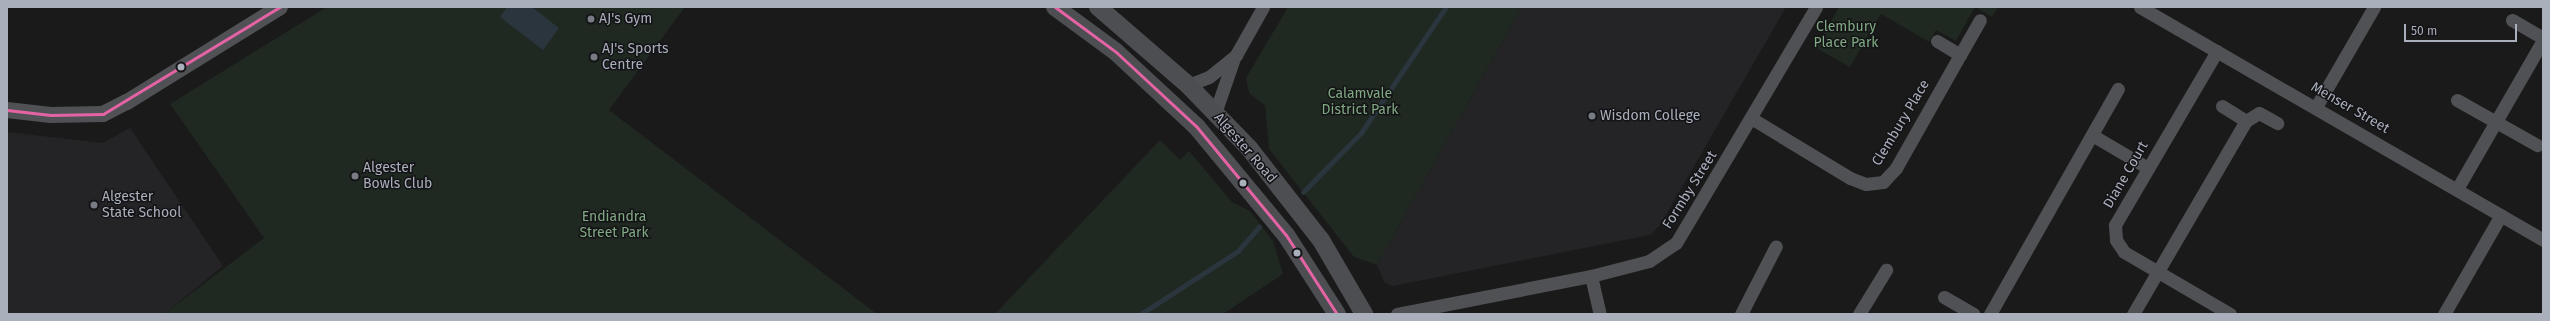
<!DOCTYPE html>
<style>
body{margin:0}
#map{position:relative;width:2550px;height:321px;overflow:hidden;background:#1a1a1a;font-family:"Fira Sans",sans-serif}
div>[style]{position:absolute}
.built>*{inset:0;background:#242427}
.green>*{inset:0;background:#1f2821}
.water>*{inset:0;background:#2b353d}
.stream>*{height:4.5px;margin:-2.25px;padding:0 2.25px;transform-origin:2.25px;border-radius:2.25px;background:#2b353d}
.minor>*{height:13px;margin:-6.5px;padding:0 6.5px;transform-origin:6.5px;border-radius:6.5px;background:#505154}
.tertiary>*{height:16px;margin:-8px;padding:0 8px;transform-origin:8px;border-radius:8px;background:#505154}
.secondary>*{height:18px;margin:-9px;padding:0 9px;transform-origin:9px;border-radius:9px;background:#4d4e52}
.bus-1>*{height:3px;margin:-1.5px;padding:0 1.5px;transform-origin:1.5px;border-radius:1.5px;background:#e463a4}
.dots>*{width:11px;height:11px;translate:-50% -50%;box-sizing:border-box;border:2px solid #141417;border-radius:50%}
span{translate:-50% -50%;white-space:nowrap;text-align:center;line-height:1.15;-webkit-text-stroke:3px #141417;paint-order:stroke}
.poi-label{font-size:14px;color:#aaafbc}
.left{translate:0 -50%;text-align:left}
.park-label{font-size:14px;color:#80a983}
.street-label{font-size:14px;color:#aaafbc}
.frame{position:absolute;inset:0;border:8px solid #aaafbc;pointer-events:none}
.scale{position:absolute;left:2404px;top:24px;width:113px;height:18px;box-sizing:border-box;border:2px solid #aaafbc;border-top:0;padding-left:5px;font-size:12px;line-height:14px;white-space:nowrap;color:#aaafbc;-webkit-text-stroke:3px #141417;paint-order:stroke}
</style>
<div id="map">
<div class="built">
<i style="clip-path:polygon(1522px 7px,1786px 7px,1660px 225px,1650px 235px,1393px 286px,1384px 282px,1377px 265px)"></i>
<i style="clip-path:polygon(130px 128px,223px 266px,164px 314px,7px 314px,7px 132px,103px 143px)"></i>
</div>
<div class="green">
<i style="clip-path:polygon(327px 7px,685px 7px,609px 110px,877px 314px,164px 314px,264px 238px,170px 104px)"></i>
<i style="clip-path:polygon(1288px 7px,1522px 7px,1377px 265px,1354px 257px,1269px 149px,1265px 106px,1249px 93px,1246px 78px)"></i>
<i style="clip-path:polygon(1839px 7px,1998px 7px,1992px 17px,1975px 7px,1956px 41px,1936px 30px,1929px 42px,1881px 14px,1850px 67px,1816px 48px)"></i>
<i style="clip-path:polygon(1160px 140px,1180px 160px,1189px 151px,1232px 202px,1250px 211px,1273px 241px,1283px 274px,1223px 314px,995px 314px)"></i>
</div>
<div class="water">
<i style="clip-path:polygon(507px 7px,532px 7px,559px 28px,543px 50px,500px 17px)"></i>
</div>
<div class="stream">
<i style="left:1303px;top:192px;width:83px;rotate:-45.5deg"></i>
<i style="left:1361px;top:133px;width:152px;rotate:-56deg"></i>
<i style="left:1141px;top:314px;width:116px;rotate:-33deg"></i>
<i style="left:1238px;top:251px;width:32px;rotate:-49deg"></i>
</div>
<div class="minor">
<i style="left:2140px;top:7px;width:466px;rotate:30deg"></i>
<i style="left:2512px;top:20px;width:36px;rotate:30deg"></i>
<i style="left:1937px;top:41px;width:27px;rotate:31deg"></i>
<i style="left:1960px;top:55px;width:40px;rotate:-60.3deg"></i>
<i style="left:2217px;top:51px;width:202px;rotate:120.4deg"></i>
<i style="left:2115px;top:225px;width:15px;rotate:86deg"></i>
<i style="left:2116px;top:240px;width:14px;rotate:56deg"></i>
<i style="left:2124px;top:252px;width:123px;rotate:30.3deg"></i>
<i style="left:1188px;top:85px;width:22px;rotate:-21deg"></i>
<i style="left:1209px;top:77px;width:35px;rotate:-39deg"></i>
<i style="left:1236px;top:55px;width:55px;rotate:-60.6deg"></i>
<i style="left:2457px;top:100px;width:92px;rotate:29.4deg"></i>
<i style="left:2222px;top:106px;width:28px;rotate:32deg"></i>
<i style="left:2316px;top:107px;width:116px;rotate:-59.9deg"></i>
<i style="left:1215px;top:113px;width:58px;rotate:-70.9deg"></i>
<i style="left:1751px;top:118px;width:116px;rotate:31.2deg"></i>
<i style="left:1850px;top:178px;width:17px;rotate:21deg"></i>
<i style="left:1866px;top:184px;width:17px;rotate:-7deg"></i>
<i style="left:1883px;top:182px;width:19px;rotate:-47deg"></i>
<i style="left:1896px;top:168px;width:130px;rotate:-60.5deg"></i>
<i style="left:2092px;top:135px;width:65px;rotate:30.5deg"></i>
<i style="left:2457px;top:189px;width:172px;rotate:-60deg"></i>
<i style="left:1591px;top:276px;width:39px;rotate:77deg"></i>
<i style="left:1944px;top:297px;width:34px;rotate:30deg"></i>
<i style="left:1397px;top:314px;width:198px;rotate:-11.1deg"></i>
<i style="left:1591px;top:276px;width:60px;rotate:-14.5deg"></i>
<i style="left:1649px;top:261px;width:32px;rotate:-34deg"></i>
<i style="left:1676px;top:243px;width:274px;rotate:-59.3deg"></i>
<i style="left:1741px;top:314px;width:76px;rotate:-62.8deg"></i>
<i style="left:1859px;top:314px;width:52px;rotate:-58.5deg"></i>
<i style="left:1990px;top:314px;width:259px;rotate:-60.4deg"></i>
<i style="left:2133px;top:314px;width:224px;rotate:-59.7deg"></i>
<i style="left:2246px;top:121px;width:15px;rotate:-32deg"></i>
<i style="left:2259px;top:113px;width:21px;rotate:29deg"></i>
<i style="left:2444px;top:314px;width:114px;rotate:-60.1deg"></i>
</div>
<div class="tertiary">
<i style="left:7px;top:110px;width:44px;rotate:6.5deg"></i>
<i style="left:51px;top:115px;width:52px;rotate:-1.1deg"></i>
<i style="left:103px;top:114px;width:27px;rotate:-27deg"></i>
<i style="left:127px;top:102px;width:180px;rotate:-31.8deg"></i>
</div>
<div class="secondary">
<i style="left:1055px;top:7px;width:76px;rotate:36.4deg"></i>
<i style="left:1116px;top:52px;width:109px;rotate:42.8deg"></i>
<i style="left:1196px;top:126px;width:141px;rotate:50.5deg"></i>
<i style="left:1286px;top:235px;width:94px;rotate:57.2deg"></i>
<i style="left:1098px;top:7px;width:119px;rotate:40.9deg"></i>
<i style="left:1188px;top:85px;width:88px;rotate:45.9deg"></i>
<i style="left:1249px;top:148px;width:117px;rotate:52deg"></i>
<i style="left:1321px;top:240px;width:86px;rotate:59.8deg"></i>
</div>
<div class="bus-1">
<i style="left:1055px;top:7px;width:76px;rotate:36.4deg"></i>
<i style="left:1116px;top:52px;width:109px;rotate:42.8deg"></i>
<i style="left:1196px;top:126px;width:141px;rotate:50.5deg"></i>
<i style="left:1286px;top:235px;width:94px;rotate:57.2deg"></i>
<i style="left:7px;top:110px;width:44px;rotate:6.5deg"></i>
<i style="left:51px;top:115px;width:52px;rotate:-1.1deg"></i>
<i style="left:103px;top:114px;width:207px;rotate:-31.2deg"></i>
</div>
<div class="dots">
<i style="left:591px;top:19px;background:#787b83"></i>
<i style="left:594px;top:57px;background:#787b83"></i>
<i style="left:181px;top:67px;background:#aaafbc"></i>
<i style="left:1592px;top:116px;background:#787b83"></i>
<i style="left:355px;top:176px;background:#787b83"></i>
<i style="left:1243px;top:183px;background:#aaafbc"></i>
<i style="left:94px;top:205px;background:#787b83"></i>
<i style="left:1297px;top:253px;background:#aaafbc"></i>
</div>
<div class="poi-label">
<span class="left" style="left:599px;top:19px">AJ's Gym</span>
<span class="left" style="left:602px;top:57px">AJ's Sports<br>Centre</span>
<span class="left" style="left:1600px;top:116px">Wisdom College</span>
<span class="left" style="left:363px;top:176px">Algester<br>Bowls Club</span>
<span class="left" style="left:102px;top:205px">Algester<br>State School</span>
</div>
<div class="park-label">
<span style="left:1846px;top:35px">Clembury<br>Place Park</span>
<span style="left:1360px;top:102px">Calamvale<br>District Park</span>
<span style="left:614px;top:225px">Endiandra<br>Street Park</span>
</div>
<div class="street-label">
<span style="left:2350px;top:108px;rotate:30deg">Menser Street</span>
<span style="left:1901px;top:123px;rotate:-59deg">Clembury Place</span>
<span style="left:1245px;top:148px;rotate:49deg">Algester Road</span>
<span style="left:2126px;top:175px;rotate:-60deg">Diane Court</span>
<span style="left:1690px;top:190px;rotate:-58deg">Formby Street</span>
</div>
<div class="frame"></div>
<div class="scale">50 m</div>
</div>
